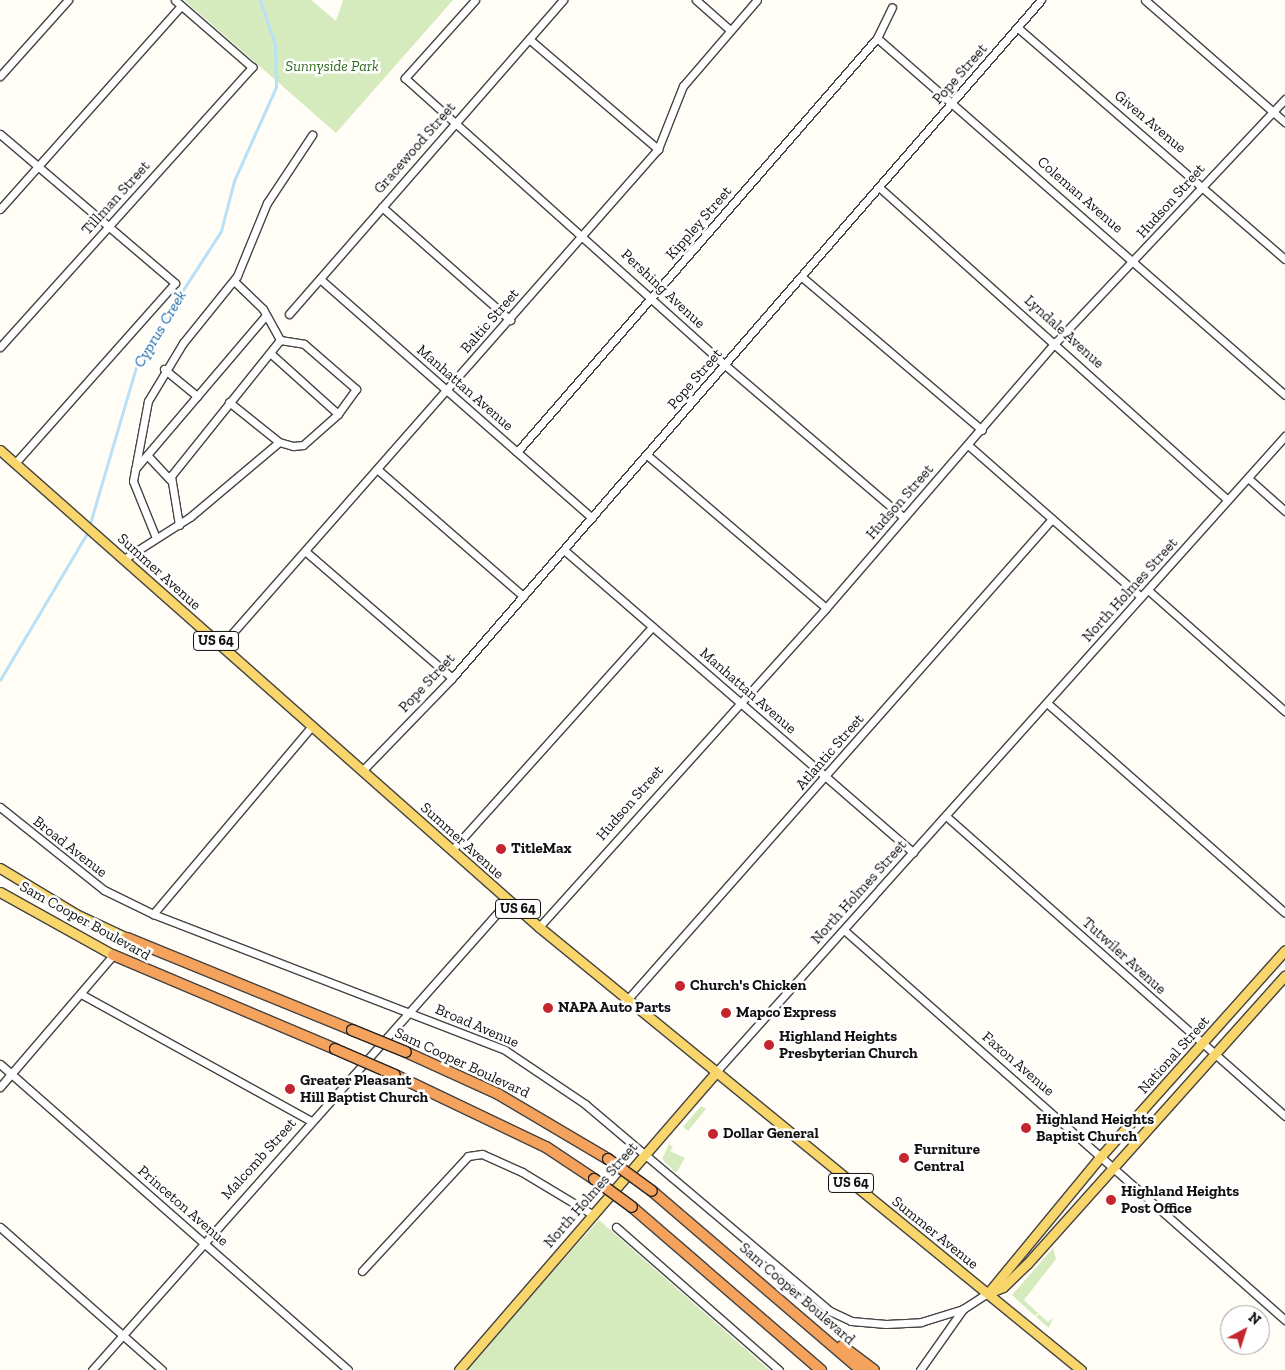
<!DOCTYPE html>
<style>
body{margin:0}
#map{position:relative;width:1285px;height:1370px;overflow:hidden;background:#fffdf5;font-family:"Zilla Slab",serif}
div>[style]{position:absolute}
.green>*{inset:0;background:#d5ebbd}
.stream>*{height:2.5px;margin:-1.25px;padding:0 1.25px;transform-origin:1.25px;border-radius:1.25px;background:#b9e0f7}
.roads{filter:drop-shadow(1px 0 #444) drop-shadow(-1px 0 #444) drop-shadow(0 1px #444) drop-shadow(0 -1px #444)}
.minor>*{height:7px;margin:-3.5px;padding:0 3.5px;transform-origin:3.5px;border-radius:3.5px;background:#fff}
.major>*{height:9px;margin:-4.5px;padding:0 4.5px;transform-origin:4.5px;border-radius:4.5px;background:#f9d66b}
.highway>*{height:10px;margin:-5px;padding:0 5px;transform-origin:5px;border-radius:5px;background:#f5a25d}
.bridges{filter:drop-shadow(1px 0 #222) drop-shadow(-1px 0 #222) drop-shadow(0 1px #222) drop-shadow(0 -1px #222)}
.highway-bridge>*{height:10px;margin:-5px;padding:0 5px;transform-origin:5px;border-radius:5px;background:#f5a25d}
.dots>*{width:14px;height:14px;translate:-50% -50%;box-sizing:border-box;border:2px solid #fff;border-radius:50%}
span{translate:-50% -50%;white-space:nowrap;text-align:center;line-height:1.15;-webkit-text-stroke:5px #fff;paint-order:stroke}
.shield-label span{padding:1px 4px;background:#fff;border:1px solid;border-radius:4px;-webkit-text-stroke-width:0}
.shield-label{font-size:14px;color:#111;font-weight:700}
.park-label{font-size:15px;color:#2f6b1f;font-style:italic}
.street-label{font-size:15px;color:#111}
.poi-label{font-size:15px;color:#111;font-weight:700}
.left{translate:0 -50%;text-align:left}
.water-label{font-size:16px;color:#1768a6;font-style:italic}
.north{position:absolute;left:1220px;top:1305px;width:50px;height:50px;box-sizing:border-box;background:#fff;border:1px solid #a0a0a0;border-radius:50%;rotate:40deg;font-size:14px;font-weight:700;line-height:20px;text-align:center;color:#111}
.north::after{content:'';display:block;margin:auto;width:18px;height:22px;background:#c4262e;clip-path:polygon(50% 0,100% 100%,50% 72%,0 100%)}
</style>
<div id="map">
<div class="green">
<i style="clip-path:polygon(184px 0,311px 0,336px 21px,343px 0,453px 0,336px 133px)"></i>
<i style="clip-path:polygon(701px 1106px,706px 1109px,688px 1131px,683px 1127px)"></i>
<i style="clip-path:polygon(669px 1144px,673px 1147px,670px 1151px,685px 1158px,676px 1173px,662px 1159px)"></i>
<i style="clip-path:polygon(599px 1220px,769px 1370px,464px 1370px)"></i>
<i style="clip-path:polygon(1053px 1248px,1056px 1259px,1024px 1300px,1038px 1313px,1035px 1316px,1012px 1295px)"></i>
<i style="clip-path:polygon(1039px 1314px,1048px 1322px,1053px 1318px,1049px 1328px,1036px 1317px)"></i>
</div>
<div class="stream">
<i style="left:89px;top:527px;width:174px;rotate:-73.6deg"></i>
<i style="left:138px;top:360px;width:153px;rotate:-57.2deg"></i>
<i style="left:221px;top:231px;width:52px;rotate:-75.4deg"></i>
<i style="left:234px;top:181px;width:103px;rotate:-65.9deg"></i>
<i style="left:276px;top:87px;width:42px;rotate:-91.4deg"></i>
<i style="left:275px;top:45px;width:47px;rotate:-108.4deg"></i>
<i style="left:0;top:680px;width:172px;rotate:-59.3deg"></i>
</div>
<div class="roads">
<div class="minor">
<i style="left:475px;top:0;width:105px;rotate:131.9deg"></i>
<i style="left:405px;top:78px;width:430px;rotate:41.9deg"></i>
<i style="left:725px;top:365px;width:235px;rotate:40.5deg"></i>
<i style="left:696px;top:0;width:45px;rotate:41.4deg"></i>
<i style="left:1145px;top:0;width:186px;rotate:41.1deg"></i>
<i style="left:1018px;top:28px;width:353px;rotate:40.9deg"></i>
<i style="left:877px;top:38px;width:542px;rotate:41.19deg"></i>
<i style="left:529px;top:39px;width:170px;rotate:40.5deg"></i>
<i style="left:0;top:76px;width:102px;rotate:-48.2deg"></i>
<i style="left:0;top:134px;width:230px;rotate:40.4deg"></i>
<i style="left:175px;top:283px;width:241px;rotate:131.6deg"></i>
<i style="left:880px;top:188px;width:467px;rotate:41.9deg"></i>
<i style="left:382px;top:207px;width:171px;rotate:41.4deg"></i>
<i style="left:0;top:209px;width:272px;rotate:-48.3deg"></i>
<i style="left:802px;top:277px;width:236px;rotate:40.4deg"></i>
<i style="left:320px;top:279px;width:362px;rotate:41.3deg"></i>
<i style="left:234px;top:281px;width:40px;rotate:44deg"></i>
<i style="left:263px;top:309px;width:35px;rotate:61deg"></i>
<i style="left:289px;top:314px;width:417px;rotate:-48.9deg"></i>
<i style="left:280px;top:340px;width:24px;rotate:9deg"></i>
<i style="left:304px;top:344px;width:69px;rotate:40.9deg"></i>
<i style="left:356px;top:389px;width:31px;rotate:126deg"></i>
<i style="left:0;top:347px;width:377px;rotate:-48deg"></i>
<i style="left:252px;top:67px;width:102px;rotate:-139deg"></i>
<i style="left:164px;top:369px;width:43px;rotate:39.3deg"></i>
<i style="left:229px;top:402px;width:64px;rotate:38.7deg"></i>
<i style="left:279px;top:442px;width:15px;rotate:16deg"></i>
<i style="left:293px;top:446px;width:10px;rotate:-6deg"></i>
<i style="left:303px;top:445px;width:47px;rotate:-41.5deg"></i>
<i style="left:338px;top:414px;width:91px;rotate:-138.1deg"></i>
<i style="left:968px;top:445px;width:230px;rotate:41.3deg"></i>
<i style="left:517px;top:452px;width:549px;rotate:-48.99deg"></i>
<i style="left:877px;top:38px;width:34px;rotate:-64deg"></i>
<i style="left:147px;top:455px;width:34px;rotate:47deg"></i>
<i style="left:647px;top:455px;width:235px;rotate:40.5deg"></i>
<i style="left:135px;top:469px;width:202px;rotate:-49.6deg"></i>
<i style="left:377px;top:469px;width:194px;rotate:41deg"></i>
<i style="left:1248px;top:478px;width:50px;rotate:41.7deg"></i>
<i style="left:179px;top:525px;width:50px;rotate:-99.3deg"></i>
<i style="left:171px;top:476px;width:174px;rotate:-51.3deg"></i>
<i style="left:156px;top:538px;width:61px;rotate:-112deg"></i>
<i style="left:133px;top:481px;width:81px;rotate:-79.4deg"></i>
<i style="left:148px;top:401px;width:68px;rotate:-58.9deg"></i>
<i style="left:183px;top:343px;width:86px;rotate:-51.1deg"></i>
<i style="left:237px;top:276px;width:79px;rotate:-67.7deg"></i>
<i style="left:267px;top:203px;width:82px;rotate:-56.5deg"></i>
<i style="left:564px;top:550px;width:462px;rotate:40.9deg"></i>
<i style="left:305px;top:551px;width:194px;rotate:40.8deg"></i>
<i style="left:124px;top:559px;width:78px;rotate:-32.5deg"></i>
<i style="left:190px;top:517px;width:116px;rotate:-40.1deg"></i>
<i style="left:1148px;top:590px;width:183px;rotate:41.5deg"></i>
<i style="left:221px;top:646px;width:662px;rotate:-48.68deg"></i>
<i style="left:658px;top:149px;width:68px;rotate:-68.4deg"></i>
<i style="left:683px;top:86px;width:113px;rotate:-49.3deg"></i>
<i style="left:1047px;top:703px;width:317px;rotate:41.4deg"></i>
<i style="left:362px;top:771px;width:129px;rotate:-45.9deg"></i>
<i style="left:452px;top:678px;width:898px;rotate:-49.02deg"></i>
<i style="left:0;top:807px;width:133px;rotate:38.6deg"></i>
<i style="left:104px;top:890px;width:55px;rotate:26.1deg"></i>
<i style="left:153px;top:914px;width:377px;rotate:21.1deg"></i>
<i style="left:505px;top:1050px;width:97px;rotate:34deg"></i>
<i style="left:585px;top:1104px;width:321px;rotate:40.2deg"></i>
<i style="left:830px;top:1311px;width:23px;rotate:25deg"></i>
<i style="left:851px;top:1321px;width:35px;rotate:5deg"></i>
<i style="left:886px;top:1324px;width:35px;rotate:-3deg"></i>
<i style="left:921px;top:1322px;width:44px;rotate:-17.2deg"></i>
<i style="left:946px;top:816px;width:453px;rotate:41.5deg"></i>
<i style="left:452px;top:850px;width:300px;rotate:-48.1deg"></i>
<i style="left:153px;top:914px;width:246px;rotate:-49.8deg"></i>
<i style="left:539px;top:927px;width:429px;rotate:-48deg"></i>
<i style="left:826px;top:608px;width:352px;rotate:-49.2deg"></i>
<i style="left:1056px;top:342px;width:334px;rotate:-46.7deg"></i>
<i style="left:844px;top:930px;width:589px;rotate:41.49deg"></i>
<i style="left:81px;top:994px;width:263px;rotate:28.9deg"></i>
<i style="left:627px;top:1000px;width:642px;rotate:-48.54deg"></i>
<i style="left:0;top:1064px;width:463px;rotate:41.3deg"></i>
<i style="left:715px;top:1073px;width:855px;rotate:-48.18deg"></i>
<i style="left:0;top:1087px;width:174px;rotate:-49.4deg"></i>
<i style="left:0;top:1227px;width:216px;rotate:41.4deg"></i>
<i style="left:616px;top:1227px;width:217px;rotate:41.3deg"></i>
<i style="left:362px;top:1271px;width:156px;rotate:-47.3deg"></i>
<i style="left:468px;top:1156px;width:14px;rotate:-8deg"></i>
<i style="left:482px;top:1154px;width:44px;rotate:24.2deg"></i>
<i style="left:522px;top:1172px;width:82px;rotate:31deg"></i>
<i style="left:92px;top:1370px;width:627px;rotate:-48.43deg"></i>
<i style="left:920px;top:1370px;width:75px;rotate:-54.8deg"></i>
<i style="left:963px;top:1309px;width:30px;rotate:-33deg"></i>
</div>
<div class="major">
<i style="left:0;top:450px;width:720px;rotate:41.51deg"></i>
<i style="left:539px;top:927px;width:700px;rotate:39.26deg"></i>
<i style="left:0;top:868px;width:89px;rotate:31.2deg"></i>
<i style="left:76px;top:914px;width:56px;rotate:25.2deg"></i>
<i style="left:0;top:892px;width:129px;rotate:29.1deg"></i>
<i style="left:988px;top:1293px;width:178px;rotate:-50.5deg"></i>
<i style="left:1101px;top:1156px;width:276px;rotate:-48.2deg"></i>
<i style="left:988px;top:1293px;width:16px;rotate:-22deg"></i>
<i style="left:1003px;top:1287px;width:33px;rotate:-44deg"></i>
<i style="left:1027px;top:1264px;width:387px;rotate:-48.2deg"></i>
<i style="left:459px;top:1370px;width:392px;rotate:-49.2deg"></i>
</div>
<div class="highway">
<i style="left:127px;top:938px;width:243px;rotate:22.2deg"></i>
<i style="left:113px;top:955px;width:241px;rotate:22.9deg"></i>
<i style="left:406px;top:1052px;width:101px;rotate:24.5deg"></i>
<i style="left:498px;top:1094px;width:128px;rotate:30.6deg"></i>
<i style="left:395px;top:1075px;width:167px;rotate:25.5deg"></i>
<i style="left:546px;top:1147px;width:58px;rotate:33.7deg"></i>
<i style="left:652px;top:1191px;width:275px;rotate:40.6deg"></i>
<i style="left:632px;top:1207px;width:250px;rotate:40.8deg"></i>
<i style="left:842px;top:1346px;width:40px;rotate:37deg"></i>
</div>
</div>
<div class="bridges">
<div class="highway-bridge">
<i style="left:352px;top:1030px;width:58px;rotate:22.2deg"></i>
<i style="left:335px;top:1049px;width:65px;rotate:23.4deg"></i>
<i style="left:608px;top:1159px;width:54px;rotate:36deg"></i>
<i style="left:594px;top:1179px;width:47px;rotate:36.4deg"></i>
</div>
</div>
<div class="dots">
<i style="left:501px;top:849px;background:#c4262e"></i>
<i style="left:680px;top:986px;background:#c4262e"></i>
<i style="left:548px;top:1008px;background:#c4262e"></i>
<i style="left:726px;top:1013px;background:#c4262e"></i>
<i style="left:769px;top:1045px;background:#c4262e"></i>
<i style="left:290px;top:1089px;background:#c4262e"></i>
<i style="left:1026px;top:1128px;background:#c4262e"></i>
<i style="left:713px;top:1134px;background:#c4262e"></i>
<i style="left:904px;top:1158px;background:#c4262e"></i>
<i style="left:1111px;top:1200px;background:#c4262e"></i>
</div>
<div class="shield-label">
<span style="left:216px;top:641px">US 64</span>
<span style="left:518px;top:909px">US 64</span>
<span style="left:851px;top:1183px">US 64</span>
</div>
<div class="park-label">
<span style="left:332px;top:67px">Sunnyside Park</span>
</div>
<div class="street-label">
<span style="left:960px;top:74px;rotate:-49deg">Pope Street</span>
<span style="left:1150px;top:122px;rotate:40deg">Given Avenue</span>
<span style="left:415px;top:148px;rotate:-49deg">Gracewood Street</span>
<span style="left:1080px;top:195px;rotate:41deg">Coleman Avenue</span>
<span style="left:116px;top:198px;rotate:-48deg">Tillman Street</span>
<span style="left:1171px;top:201px;rotate:-48deg">Hudson Street</span>
<span style="left:699px;top:223px;rotate:-49deg">Kippley Street</span>
<span style="left:663px;top:289px;rotate:43deg">Pershing Avenue</span>
<span style="left:490px;top:321px;rotate:-49deg">Baltic Street</span>
<span style="left:1064px;top:332px;rotate:42deg">Lyndale Avenue</span>
<span style="left:695px;top:379px;rotate:-49deg">Pope Street</span>
<span style="left:465px;top:388px;rotate:41deg">Manhattan Avenue</span>
<span style="left:900px;top:502px;rotate:-49deg">Hudson Street</span>
<span style="left:159px;top:572px;rotate:42deg">Summer Avenue</span>
<span style="left:1130px;top:590px;rotate:-48deg">North Holmes Street</span>
<span style="left:427px;top:683px;rotate:-47deg">Pope Street</span>
<span style="left:748px;top:691px;rotate:41deg">Manhattan Avenue</span>
<span style="left:830px;top:752px;rotate:-49deg">Atlantic Street</span>
<span style="left:630px;top:803px;rotate:-49deg">Hudson Street</span>
<span style="left:462px;top:841px;rotate:42deg">Summer Avenue</span>
<span style="left:70px;top:847px;rotate:38deg">Broad Avenue</span>
<span style="left:859px;top:892px;rotate:-48deg">North Holmes Street</span>
<span style="left:85px;top:921px;rotate:29deg">Sam Cooper Boulevard</span>
<span style="left:1124px;top:956px;rotate:42deg">Tutwiler Avenue</span>
<span style="left:477px;top:1026px;rotate:23deg">Broad Avenue</span>
<span style="left:1174px;top:1055px;rotate:-48deg">National Street</span>
<span style="left:462px;top:1063px;rotate:25deg">Sam Cooper Boulevard</span>
<span style="left:1018px;top:1064px;rotate:41deg">Faxon Avenue</span>
<span style="left:259px;top:1159px;rotate:-48deg">Malcomb Street</span>
<span style="left:591px;top:1195px;rotate:-49deg">North Holmes Street</span>
<span style="left:183px;top:1206px;rotate:41deg">Princeton Avenue</span>
<span style="left:935px;top:1233px;rotate:39deg">Summer Avenue</span>
<span style="left:797px;top:1294px;rotate:41deg">Sam Cooper Boulevard</span>
</div>
<div class="poi-label">
<span class="left" style="left:511px;top:849px">TitleMax</span>
<span class="left" style="left:690px;top:986px">Church's Chicken</span>
<span class="left" style="left:558px;top:1008px">NAPA Auto Parts</span>
<span class="left" style="left:736px;top:1013px">Mapco Express</span>
<span class="left" style="left:779px;top:1045px">Highland Heights<br>Presbyterian Church</span>
<span class="left" style="left:300px;top:1089px">Greater Pleasant<br>Hill Baptist Church</span>
<span class="left" style="left:1036px;top:1128px">Highland Heights<br>Baptist Church</span>
<span class="left" style="left:723px;top:1134px">Dollar General</span>
<span class="left" style="left:914px;top:1158px">Furniture<br>Central</span>
<span class="left" style="left:1121px;top:1200px">Highland Heights<br>Post Office</span>
</div>
<div class="water-label">
<span style="left:160px;top:329px;rotate:-59deg">Cyprus Creek</span>
</div>
<div class="north">N</div>
</div>
